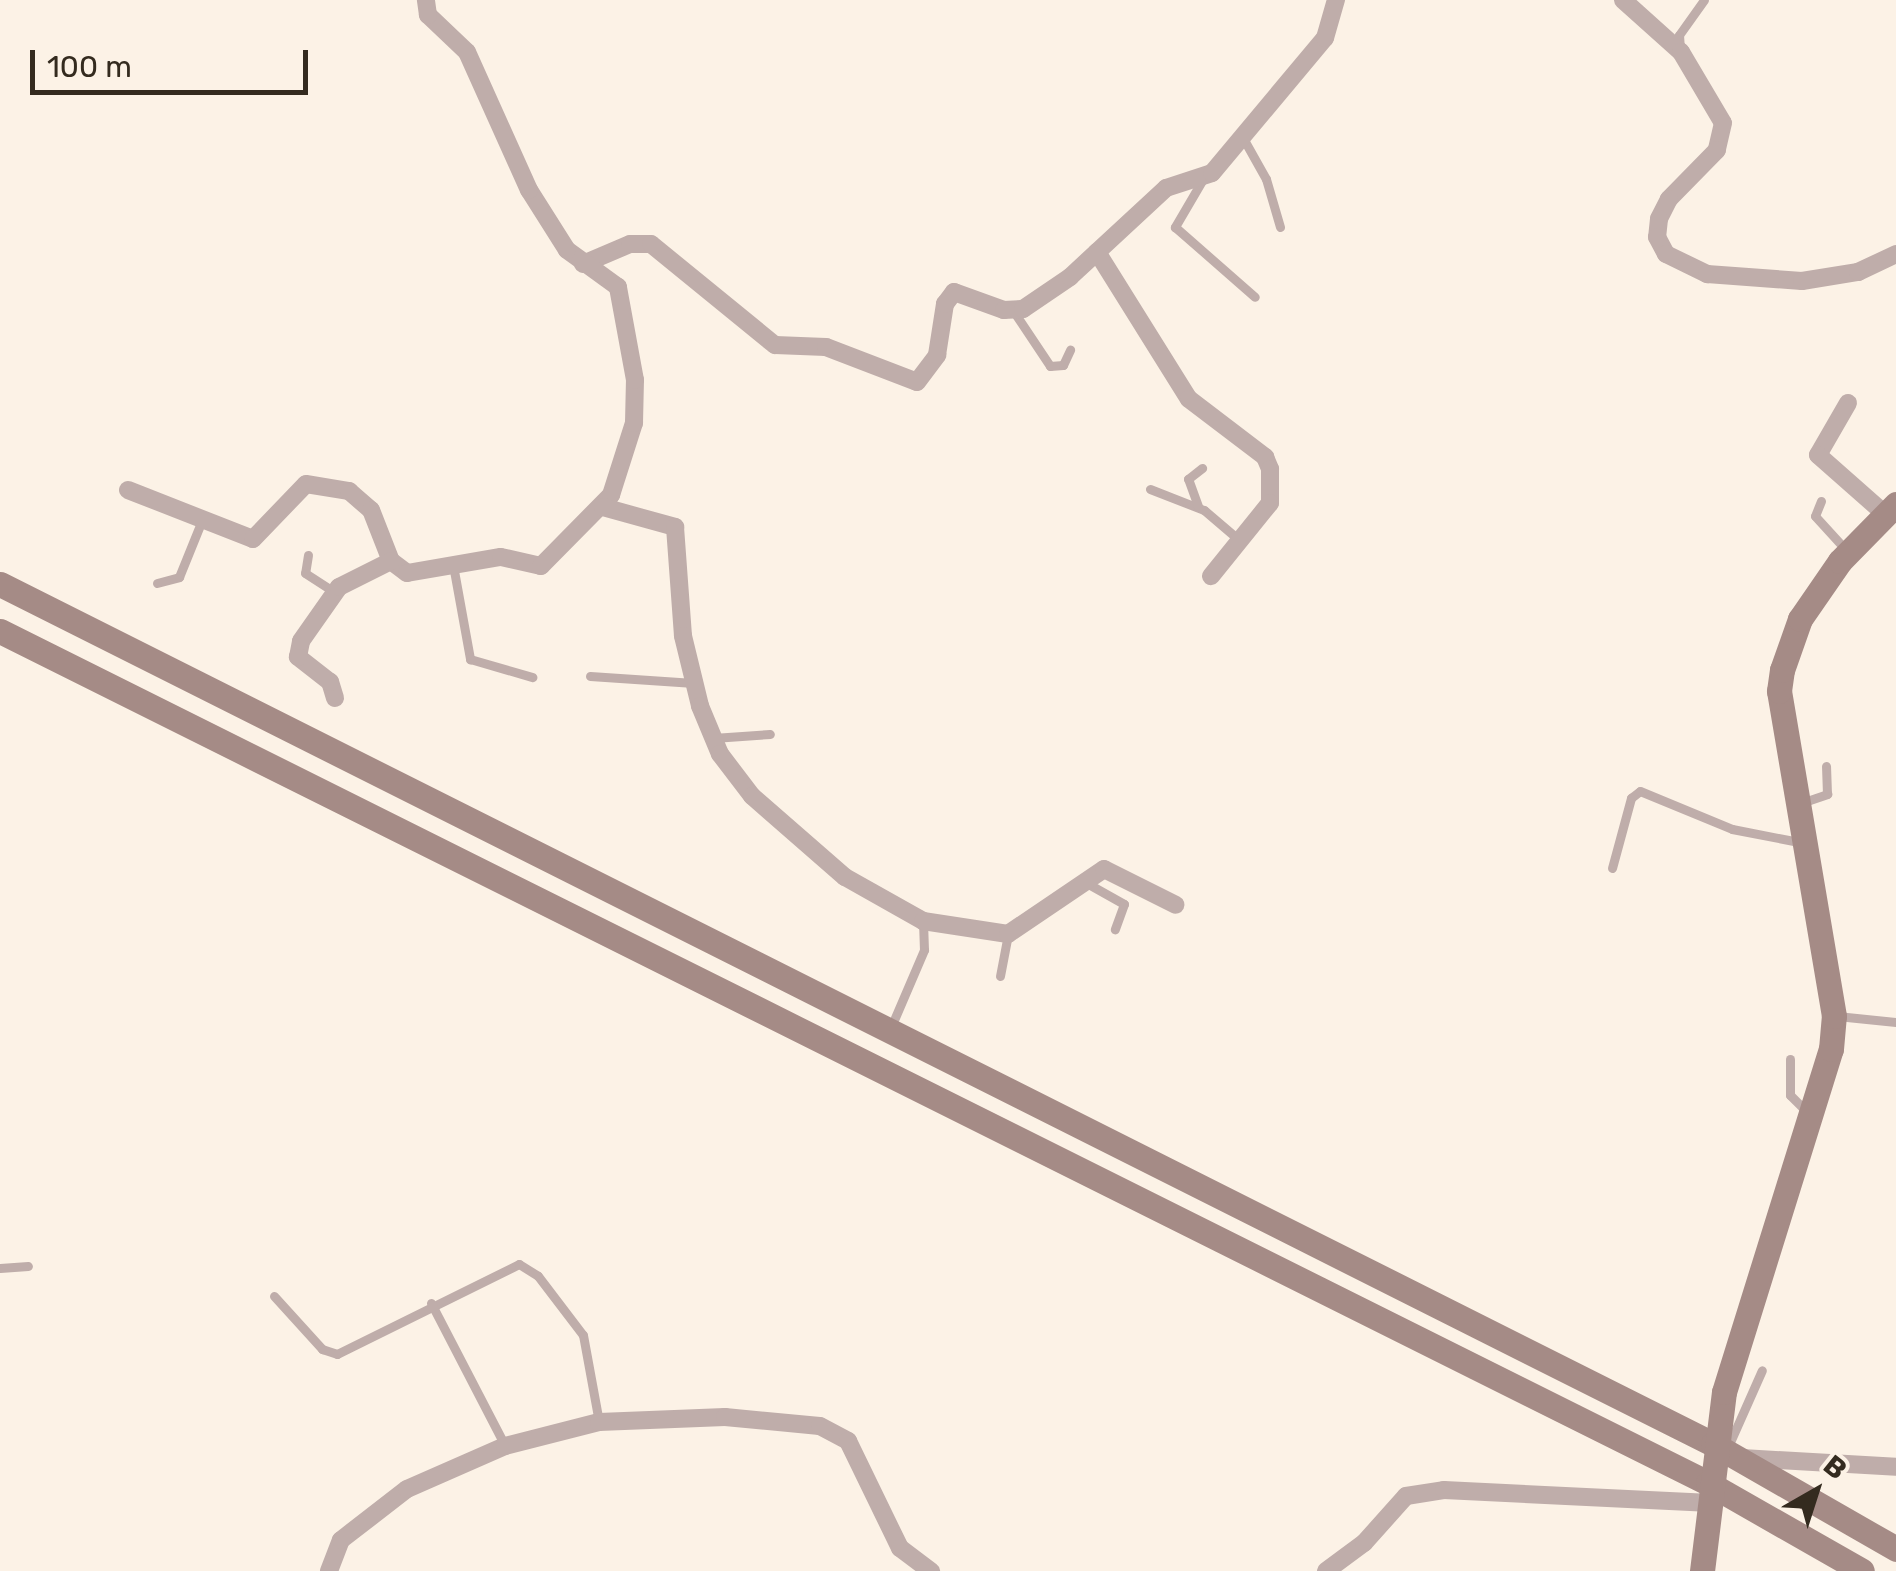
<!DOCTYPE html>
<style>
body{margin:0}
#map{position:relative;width:1896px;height:1571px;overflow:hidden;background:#fcf2e6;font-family:Rubik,sans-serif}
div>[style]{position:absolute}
.lane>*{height:9px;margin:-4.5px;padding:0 4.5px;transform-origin:4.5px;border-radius:4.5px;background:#bfadaa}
.street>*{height:18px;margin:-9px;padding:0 9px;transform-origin:9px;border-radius:9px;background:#bfadaa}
.secondary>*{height:25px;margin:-12.5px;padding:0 12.5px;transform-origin:12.5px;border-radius:12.5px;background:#a58b86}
span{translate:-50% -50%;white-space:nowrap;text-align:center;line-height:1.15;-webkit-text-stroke:10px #fcf2e6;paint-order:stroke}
.north{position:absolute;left:1766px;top:1441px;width:100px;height:100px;-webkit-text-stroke:8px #fcf2e6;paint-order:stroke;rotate:39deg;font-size:28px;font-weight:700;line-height:40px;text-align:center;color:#342b1f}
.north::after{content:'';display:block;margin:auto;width:35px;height:45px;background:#342b1f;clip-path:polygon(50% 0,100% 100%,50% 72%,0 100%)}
.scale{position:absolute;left:30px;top:50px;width:278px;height:45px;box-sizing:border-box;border:5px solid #342b1f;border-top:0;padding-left:12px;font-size:30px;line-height:35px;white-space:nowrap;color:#342b1f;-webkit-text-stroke:8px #fcf2e6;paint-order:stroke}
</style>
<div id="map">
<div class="lane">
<i style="left:1680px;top:49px;width:14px;rotate:-94deg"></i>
<i style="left:1679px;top:35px;width:43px;rotate:-54.5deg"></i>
<i style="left:1243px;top:138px;width:47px;rotate:60.7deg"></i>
<i style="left:1266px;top:179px;width:50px;rotate:73.7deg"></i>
<i style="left:1203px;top:179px;width:56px;rotate:120.3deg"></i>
<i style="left:1175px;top:227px;width:106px;rotate:41.2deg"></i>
<i style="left:1014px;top:312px;width:65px;rotate:56.3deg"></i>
<i style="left:1050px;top:366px;width:13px;rotate:-4deg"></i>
<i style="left:1063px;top:365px;width:17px;rotate:-65deg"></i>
<i style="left:1150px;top:489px;width:58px;rotate:21.3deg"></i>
<i style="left:1204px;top:510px;width:45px;rotate:40.5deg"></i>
<i style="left:1821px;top:501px;width:16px;rotate:112deg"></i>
<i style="left:1815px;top:516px;width:46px;rotate:47.6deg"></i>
<i style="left:1198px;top:506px;width:29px;rotate:-110deg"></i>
<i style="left:1188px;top:479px;width:18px;rotate:-38deg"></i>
<i style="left:308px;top:555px;width:18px;rotate:99deg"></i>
<i style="left:305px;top:573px;width:35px;rotate:33deg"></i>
<i style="left:453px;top:565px;width:96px;rotate:79.7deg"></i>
<i style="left:470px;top:659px;width:65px;rotate:16.2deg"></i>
<i style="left:157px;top:583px;width:23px;rotate:-15deg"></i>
<i style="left:179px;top:577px;width:61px;rotate:-68deg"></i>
<i style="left:590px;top:676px;width:104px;rotate:3.9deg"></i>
<i style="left:713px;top:738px;width:57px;rotate:-4deg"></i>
<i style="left:1801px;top:803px;width:28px;rotate:-19deg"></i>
<i style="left:1827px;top:794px;width:28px;rotate:-92deg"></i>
<i style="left:1612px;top:868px;width:73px;rotate:-74.8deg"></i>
<i style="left:1631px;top:798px;width:11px;rotate:-38deg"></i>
<i style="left:1640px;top:791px;width:100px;rotate:22.4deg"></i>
<i style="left:1732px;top:829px;width:68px;rotate:11deg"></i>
<i style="left:1083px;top:881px;width:47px;rotate:29.3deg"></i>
<i style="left:1124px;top:904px;width:27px;rotate:110deg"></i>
<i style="left:1000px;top:976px;width:43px;rotate:-79.2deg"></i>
<i style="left:1837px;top:1016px;width:59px;rotate:5.8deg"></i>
<i style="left:891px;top:1027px;width:84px;rotate:-66.8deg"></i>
<i style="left:924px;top:950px;width:29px;rotate:-92deg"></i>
<i style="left:1790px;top:1059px;width:36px;rotate:90deg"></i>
<i style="left:1790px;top:1095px;width:25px;rotate:45deg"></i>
<i style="left:0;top:1268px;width:28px;rotate:-4deg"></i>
<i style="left:274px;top:1296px;width:72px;rotate:47.8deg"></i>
<i style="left:322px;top:1349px;width:16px;rotate:18deg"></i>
<i style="left:337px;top:1354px;width:203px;rotate:-26.3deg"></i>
<i style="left:519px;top:1264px;width:22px;rotate:32deg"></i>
<i style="left:538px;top:1276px;width:74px;rotate:52.7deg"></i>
<i style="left:583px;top:1335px;width:88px;rotate:79.6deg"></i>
<i style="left:431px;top:1303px;width:161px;rotate:62.6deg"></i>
<i style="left:1727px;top:1449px;width:86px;rotate:-66.1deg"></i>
</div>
<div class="street">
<i style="left:1623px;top:0;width:78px;rotate:41.9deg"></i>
<i style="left:1681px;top:52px;width:82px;rotate:59.4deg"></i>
<i style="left:1723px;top:123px;width:28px;rotate:103deg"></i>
<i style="left:1717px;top:150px;width:69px;rotate:134.4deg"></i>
<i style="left:1669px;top:199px;width:22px;rotate:117deg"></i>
<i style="left:1659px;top:219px;width:18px;rotate:96deg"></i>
<i style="left:1657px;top:237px;width:19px;rotate:62deg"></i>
<i style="left:1666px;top:254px;width:46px;rotate:26deg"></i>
<i style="left:1707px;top:274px;width:95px;rotate:4.2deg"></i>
<i style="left:1802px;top:281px;width:57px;rotate:-9.1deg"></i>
<i style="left:1858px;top:272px;width:42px;rotate:-25.3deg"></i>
<i style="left:1097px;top:252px;width:173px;rotate:58deg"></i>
<i style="left:1189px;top:399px;width:96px;rotate:37.3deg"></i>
<i style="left:1265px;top:457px;width:13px;rotate:67deg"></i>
<i style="left:1270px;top:469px;width:34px;rotate:90deg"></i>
<i style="left:1270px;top:503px;width:94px;rotate:128.9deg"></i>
<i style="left:583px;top:264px;width:51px;rotate:-23.1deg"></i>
<i style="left:630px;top:244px;width:21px"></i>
<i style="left:651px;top:244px;width:160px;rotate:39.2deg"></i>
<i style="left:775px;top:345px;width:51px;rotate:2.2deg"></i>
<i style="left:826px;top:347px;width:97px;rotate:21deg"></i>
<i style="left:917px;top:382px;width:34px;rotate:-53deg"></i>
<i style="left:937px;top:355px;width:52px;rotate:-81.1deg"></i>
<i style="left:945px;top:304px;width:15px;rotate:-53deg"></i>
<i style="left:954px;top:292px;width:53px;rotate:19.8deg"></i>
<i style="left:1004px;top:310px;width:19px;rotate:-3deg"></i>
<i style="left:1023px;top:309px;width:57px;rotate:-34.2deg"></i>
<i style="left:1070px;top:277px;width:131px;rotate:-42.8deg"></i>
<i style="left:1166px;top:188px;width:48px;rotate:-18.1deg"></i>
<i style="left:1212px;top:173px;width:176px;rotate:-50.1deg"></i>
<i style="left:1325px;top:38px;width:40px;rotate:-74deg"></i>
<i style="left:1848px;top:403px;width:60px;rotate:120deg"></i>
<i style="left:1818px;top:455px;width:91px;rotate:41.4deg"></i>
<i style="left:128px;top:490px;width:134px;rotate:21.4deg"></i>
<i style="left:253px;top:539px;width:76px;rotate:-46.1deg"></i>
<i style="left:306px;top:484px;width:44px;rotate:9.2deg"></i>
<i style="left:349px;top:491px;width:29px;rotate:41deg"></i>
<i style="left:371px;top:510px;width:55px;rotate:68.6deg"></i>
<i style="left:391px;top:561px;width:20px;rotate:37deg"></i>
<i style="left:407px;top:573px;width:95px;rotate:-9.7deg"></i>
<i style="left:501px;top:557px;width:41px;rotate:12.7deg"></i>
<i style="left:541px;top:566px;width:100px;rotate:-45.4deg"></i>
<i style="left:611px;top:495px;width:76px;rotate:-72.3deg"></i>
<i style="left:634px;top:423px;width:43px;rotate:-88.7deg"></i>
<i style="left:635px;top:380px;width:95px;rotate:-100.4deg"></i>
<i style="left:618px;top:287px;width:63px;rotate:-144deg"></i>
<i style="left:567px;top:250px;width:71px;rotate:-122.3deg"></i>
<i style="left:529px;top:190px;width:151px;rotate:-114.2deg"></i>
<i style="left:467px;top:52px;width:54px;rotate:-136.5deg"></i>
<i style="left:428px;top:15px;width:15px;rotate:-98deg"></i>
<i style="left:603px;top:507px;width:75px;rotate:15.5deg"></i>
<i style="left:675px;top:527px;width:109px;rotate:85.8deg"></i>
<i style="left:683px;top:636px;width:72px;rotate:76.3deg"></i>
<i style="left:700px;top:706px;width:52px;rotate:67.4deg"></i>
<i style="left:720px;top:754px;width:53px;rotate:52.7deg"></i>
<i style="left:752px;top:796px;width:123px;rotate:41.1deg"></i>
<i style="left:845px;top:877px;width:90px;rotate:29.4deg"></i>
<i style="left:923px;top:921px;width:86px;rotate:8.7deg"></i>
<i style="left:1008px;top:934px;width:116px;rotate:-34.1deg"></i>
<i style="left:1104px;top:869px;width:80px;rotate:26.6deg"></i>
<i style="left:335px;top:698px;width:17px;rotate:-107deg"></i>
<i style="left:330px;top:682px;width:41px;rotate:-142deg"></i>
<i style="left:298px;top:657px;width:16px;rotate:-79deg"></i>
<i style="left:301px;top:641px;width:66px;rotate:-54.9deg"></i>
<i style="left:339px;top:587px;width:58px;rotate:-26.6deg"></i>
<i style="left:1742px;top:1458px;width:154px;rotate:3.3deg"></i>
<i style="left:329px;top:1571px;width:33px;rotate:-69deg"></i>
<i style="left:341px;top:1540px;width:83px;rotate:-37.7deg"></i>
<i style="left:407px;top:1489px;width:107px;rotate:-23.7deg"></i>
<i style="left:505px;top:1446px;width:97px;rotate:-14.3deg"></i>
<i style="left:599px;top:1422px;width:126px;rotate:-2.3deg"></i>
<i style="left:725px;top:1417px;width:95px;rotate:5.4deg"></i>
<i style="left:820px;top:1426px;width:32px;rotate:28deg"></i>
<i style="left:848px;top:1441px;width:119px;rotate:64.1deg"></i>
<i style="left:900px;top:1548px;width:39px;rotate:37deg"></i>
<i style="left:1326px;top:1571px;width:47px;rotate:-36.4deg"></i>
<i style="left:1364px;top:1543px;width:63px;rotate:-48.2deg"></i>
<i style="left:1406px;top:1496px;width:38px;rotate:-9deg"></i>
<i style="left:1444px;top:1490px;width:262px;rotate:2.8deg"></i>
</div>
<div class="secondary">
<i style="left:0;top:584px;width:1917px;rotate:26.66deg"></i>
<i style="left:1713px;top:1444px;width:211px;rotate:29.8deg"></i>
<i style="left:0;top:631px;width:1909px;rotate:26.51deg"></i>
<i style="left:1708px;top:1483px;width:177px;rotate:29.7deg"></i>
<i style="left:1702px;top:1571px;width:180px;rotate:-83deg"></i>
<i style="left:1724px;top:1392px;width:359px;rotate:-72.7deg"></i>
<i style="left:1831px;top:1049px;width:33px;rotate:-85deg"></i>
<i style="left:1834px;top:1016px;width:330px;rotate:-99.6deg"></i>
<i style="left:1779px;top:691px;width:21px;rotate:-82deg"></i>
<i style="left:1782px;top:670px;width:54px;rotate:-70.6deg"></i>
<i style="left:1800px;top:619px;width:70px;rotate:-55.4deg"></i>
<i style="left:1840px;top:561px;width:80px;rotate:-45.5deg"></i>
</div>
<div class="north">B</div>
<div class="scale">100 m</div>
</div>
